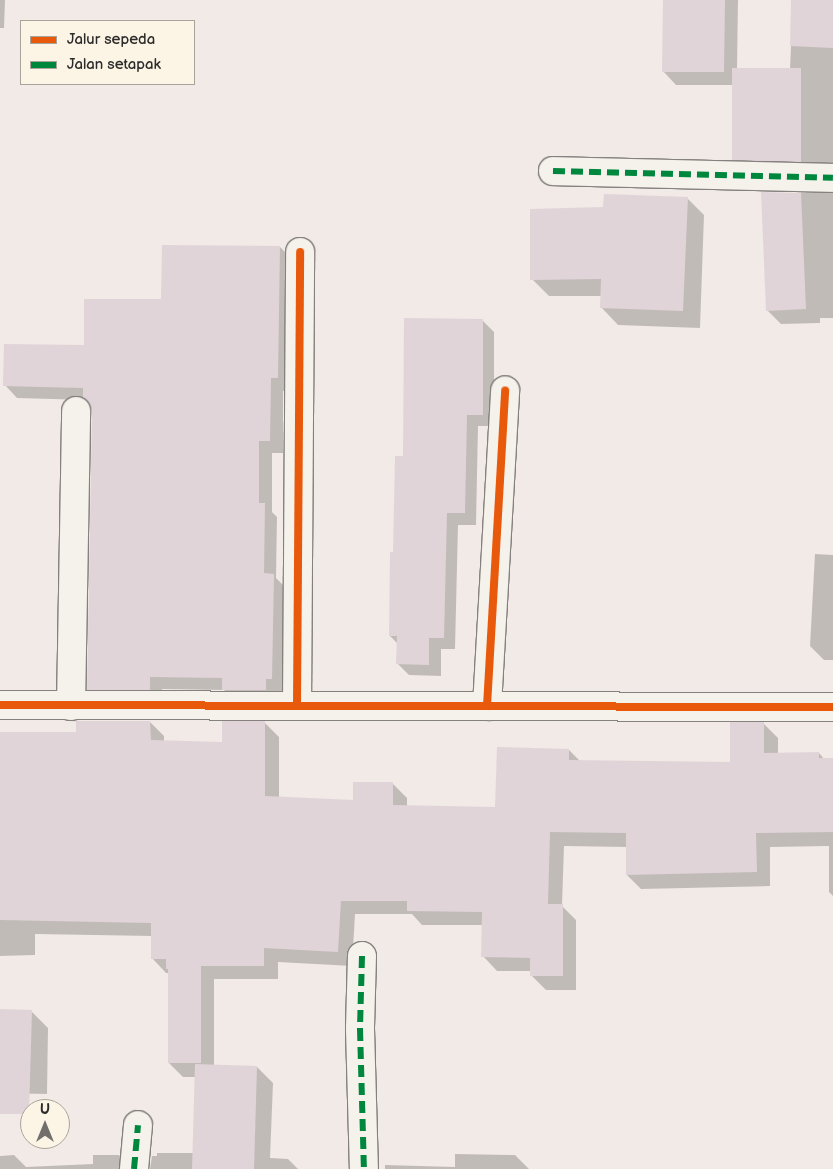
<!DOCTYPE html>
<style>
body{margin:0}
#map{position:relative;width:833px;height:1169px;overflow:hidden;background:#f2eae6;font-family:"Balsamiq Sans",sans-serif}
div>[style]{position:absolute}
.shadow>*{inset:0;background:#0003}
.building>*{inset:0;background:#e0d4d8}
.roads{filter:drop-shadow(1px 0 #85817f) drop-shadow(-1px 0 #85817f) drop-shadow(0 1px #85817f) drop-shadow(0 -1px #85817f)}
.minor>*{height:28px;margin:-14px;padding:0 14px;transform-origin:14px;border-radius:14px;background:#f5f1eb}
.quiet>*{height:6px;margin-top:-3px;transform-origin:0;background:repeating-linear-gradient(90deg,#00873e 0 12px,transparent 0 18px)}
.cycleway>*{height:8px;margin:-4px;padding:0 4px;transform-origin:4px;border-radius:4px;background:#e8590c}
span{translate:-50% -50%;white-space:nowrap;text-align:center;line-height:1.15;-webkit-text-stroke:4.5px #fcf5e5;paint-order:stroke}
.legend{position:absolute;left:20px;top:20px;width:175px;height:65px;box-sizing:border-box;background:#fcf5e5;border:1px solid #a8a49b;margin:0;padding:6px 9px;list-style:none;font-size:15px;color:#2b2b2b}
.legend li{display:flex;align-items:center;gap:10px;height:25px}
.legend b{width:25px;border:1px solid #a8a49b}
.north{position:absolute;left:20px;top:1099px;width:50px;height:50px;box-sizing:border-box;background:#fcf5e5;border:1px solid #a8a49b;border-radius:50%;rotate:0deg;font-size:14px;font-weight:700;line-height:20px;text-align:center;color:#2b2b2b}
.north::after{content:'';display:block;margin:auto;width:18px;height:22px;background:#716e6c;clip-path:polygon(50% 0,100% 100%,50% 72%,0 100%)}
</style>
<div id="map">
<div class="shadow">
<i style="clip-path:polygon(0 0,5px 0,4px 28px,0 28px)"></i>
<i style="clip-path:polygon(664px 0,738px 0,737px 69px,790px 69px,793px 0,833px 0,833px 176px,748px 174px,734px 159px,733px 85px,676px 85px,663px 71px)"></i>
<i style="clip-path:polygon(762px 193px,833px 193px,833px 318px,820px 318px,820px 323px,781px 324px,767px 310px)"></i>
<i style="clip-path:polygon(687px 198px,704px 215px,700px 328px,618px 325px,601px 307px,601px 296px,549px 296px,532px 279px)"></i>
<i style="clip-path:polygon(280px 247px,293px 260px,291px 391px,283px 391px,283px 453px,272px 453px,272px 512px,277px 517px,276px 578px,286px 588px,284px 691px,278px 691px,278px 702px,236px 702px,224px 690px,162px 689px,163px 702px,101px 702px,88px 689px,93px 411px,91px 403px,88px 400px,17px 398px,5px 385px,85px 347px,162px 300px)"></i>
<i style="clip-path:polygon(482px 320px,494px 332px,494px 426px,478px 426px,476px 525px,458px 525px,455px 649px,441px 649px,441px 676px,409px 675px,397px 663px,398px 644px,390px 636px,395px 553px,405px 458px)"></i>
<i style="clip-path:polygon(815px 554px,833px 555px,833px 660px,824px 660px,810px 646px)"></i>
<i style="clip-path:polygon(150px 722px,164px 736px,164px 742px,223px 743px,265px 723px,279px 737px,279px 798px,354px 802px,393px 784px,407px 798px,407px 807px,496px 809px,569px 750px,580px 761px,732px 763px,764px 724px,778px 738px,778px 754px,819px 753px,825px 760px,833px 759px,833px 896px,829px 892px,829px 846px,770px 847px,770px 886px,641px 889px,627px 875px,627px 847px,564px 846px,562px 906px,576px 920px,576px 990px,546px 990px,532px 976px,532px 971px,497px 971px,483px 956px,483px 925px,422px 925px,412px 914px,355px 914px,352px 966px,278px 962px,278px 979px,214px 979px,214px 1066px,257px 1067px,273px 1083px,270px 1158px,288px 1159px,298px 1169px,150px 1169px,152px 1156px,157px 1156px,157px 1153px,193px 1153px,196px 1077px,183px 1077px,169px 1063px,169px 973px,166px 973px,152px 958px,152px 936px,35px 934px,35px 955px,0 956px,0 733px,77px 734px)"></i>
<i style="clip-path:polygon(0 1010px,31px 1011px,48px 1028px,47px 1094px,0 1093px)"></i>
<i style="clip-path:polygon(455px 1154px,515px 1155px,529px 1169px,385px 1169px,385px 1165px,455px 1167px)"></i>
<i style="clip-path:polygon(14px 1155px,26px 1167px,93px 1164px,93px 1155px,119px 1155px,133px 1169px,0 1169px,0 1156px)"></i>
</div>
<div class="building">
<i style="clip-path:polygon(663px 0,725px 0,724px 72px,662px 72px)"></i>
<i style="clip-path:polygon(791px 0,833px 0,833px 48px,790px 46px)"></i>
<i style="clip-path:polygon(732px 68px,801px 68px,801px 162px,732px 160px)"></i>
<i style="clip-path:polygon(761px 192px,801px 193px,806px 309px,766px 311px)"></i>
<i style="clip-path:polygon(604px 194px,688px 197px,683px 311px,600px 308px,601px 279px,530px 280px,530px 209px,603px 207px)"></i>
<i style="clip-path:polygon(162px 245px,280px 246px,278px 378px,271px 378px,270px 441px,259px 441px,259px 503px,265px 503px,264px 573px,274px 574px,272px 679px,266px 679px,266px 690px,222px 690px,222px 678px,150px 677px,150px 690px,87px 690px,92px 411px,90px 404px,83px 397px,83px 388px,3px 386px,4px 344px,84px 345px,84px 299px,161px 299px)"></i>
<i style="clip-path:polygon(404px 318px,483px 319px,483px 415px,467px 415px,465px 513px,447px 513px,444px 638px,429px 638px,429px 665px,396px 664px,397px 636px,389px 636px,390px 552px,393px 552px,395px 456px,403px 456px)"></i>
<i style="clip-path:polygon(76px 721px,150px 721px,151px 740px,222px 742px,222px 721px,265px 721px,265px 796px,353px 800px,353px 782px,393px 782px,393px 805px,495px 807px,497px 747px,569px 749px,569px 760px,730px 762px,730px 722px,764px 722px,764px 753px,819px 752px,819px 758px,833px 758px,833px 832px,756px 833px,757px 872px,626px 875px,626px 833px,550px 832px,548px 904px,563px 904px,563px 976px,530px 976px,530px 958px,481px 957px,482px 912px,407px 911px,407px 901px,341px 901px,338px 952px,264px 948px,264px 966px,201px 966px,201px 1063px,168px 1063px,168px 969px,166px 969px,166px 959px,151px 959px,151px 923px,0 920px,0 732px,76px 732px)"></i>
<i style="clip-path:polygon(0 1009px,32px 1010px,29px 1114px,0 1114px)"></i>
<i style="clip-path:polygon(195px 1064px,257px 1066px,254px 1169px,192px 1169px)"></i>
</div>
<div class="roads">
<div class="minor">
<i style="left:553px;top:171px;width:280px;rotate:1.4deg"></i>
<i style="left:0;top:705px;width:833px;rotate:0.14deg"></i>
<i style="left:297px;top:705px;width:453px;rotate:-89.6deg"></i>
<i style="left:71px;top:706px;width:295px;rotate:-89deg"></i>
<i style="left:487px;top:706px;width:316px;rotate:-86.7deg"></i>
<i style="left:362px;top:956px;width:73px;rotate:91.6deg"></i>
<i style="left:360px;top:1029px;width:140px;rotate:88.4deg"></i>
<i style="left:134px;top:1169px;width:44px;rotate:-84.8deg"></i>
</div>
</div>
<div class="quiet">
<i style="left:553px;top:171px;width:280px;rotate:1.4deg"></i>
<i style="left:362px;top:956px;width:73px;rotate:91.6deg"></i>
<i style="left:360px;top:1029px;width:140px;rotate:88.4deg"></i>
<i style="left:134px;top:1169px;width:44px;rotate:-84.8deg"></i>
</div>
<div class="cycleway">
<i style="left:0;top:705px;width:833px;rotate:0.14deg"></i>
<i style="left:297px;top:705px;width:453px;rotate:-89.6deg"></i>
<i style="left:487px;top:706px;width:316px;rotate:-86.7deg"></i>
</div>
<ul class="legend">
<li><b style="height:6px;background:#e8590c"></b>Jalur sepeda</li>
<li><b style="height:6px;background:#00873e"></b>Jalan setapak</li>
</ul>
<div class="north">U</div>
</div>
